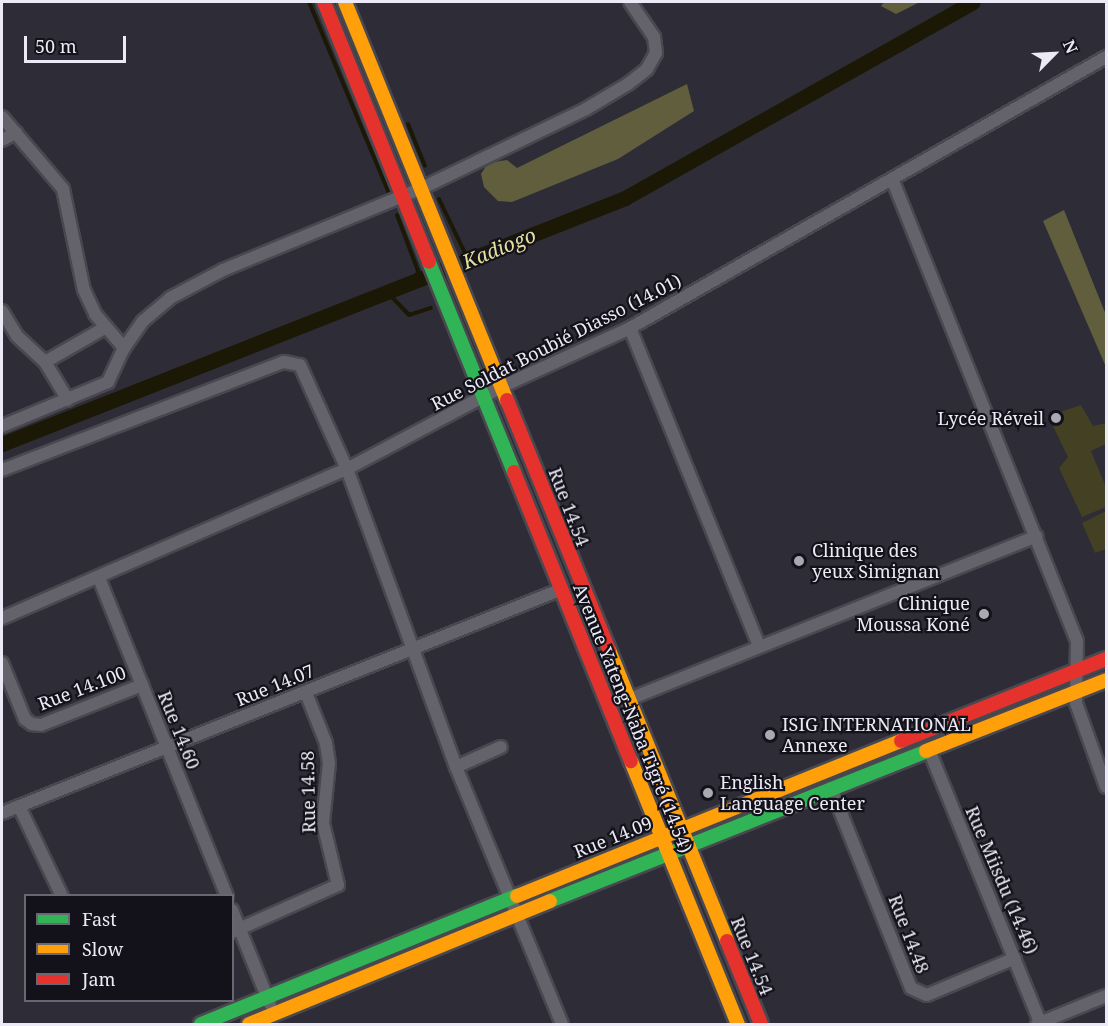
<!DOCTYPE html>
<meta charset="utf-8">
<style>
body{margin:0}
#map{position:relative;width:1108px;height:1026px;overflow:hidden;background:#2e2c36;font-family:"Noto Serif",serif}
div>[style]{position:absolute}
.green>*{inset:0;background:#434023}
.forest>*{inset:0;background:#615e3e}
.stream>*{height:4px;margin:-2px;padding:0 2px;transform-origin:2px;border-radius:2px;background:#1b1905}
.canal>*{height:15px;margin:-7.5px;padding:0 7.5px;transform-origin:7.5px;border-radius:7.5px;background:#1b1905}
.roads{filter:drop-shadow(2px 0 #494850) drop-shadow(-2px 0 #494850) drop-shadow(0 2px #494850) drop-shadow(0 -2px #494850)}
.street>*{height:12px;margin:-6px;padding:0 6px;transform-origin:6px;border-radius:6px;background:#64636b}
.fast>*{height:14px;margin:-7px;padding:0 7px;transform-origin:7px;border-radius:7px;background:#30b455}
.slow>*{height:14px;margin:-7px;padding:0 7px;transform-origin:7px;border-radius:7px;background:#ff9f0a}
.jam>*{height:14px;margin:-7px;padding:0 7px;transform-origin:7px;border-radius:7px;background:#e5322d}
.dots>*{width:16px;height:16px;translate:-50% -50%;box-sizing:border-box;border:3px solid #13121a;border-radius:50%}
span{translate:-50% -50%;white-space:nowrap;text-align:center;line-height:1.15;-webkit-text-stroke:4.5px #13121a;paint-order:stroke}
.street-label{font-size:18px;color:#ebeaf6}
.poi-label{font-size:18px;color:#ebeaf6}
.right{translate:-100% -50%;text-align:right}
.left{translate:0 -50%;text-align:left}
.water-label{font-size:20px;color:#e4df9b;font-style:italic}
.frame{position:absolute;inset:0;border:3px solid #ebeaf6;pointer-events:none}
.legend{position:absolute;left:24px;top:894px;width:210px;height:108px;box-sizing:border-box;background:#13121a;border:2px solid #696872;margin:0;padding:8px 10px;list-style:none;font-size:18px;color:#ebeaf6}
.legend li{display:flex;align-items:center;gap:12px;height:30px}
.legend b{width:30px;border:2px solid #696872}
.north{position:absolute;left:1024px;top:24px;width:60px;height:60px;-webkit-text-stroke:4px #13121a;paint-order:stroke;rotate:66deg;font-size:16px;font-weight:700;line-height:24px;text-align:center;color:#ebeaf6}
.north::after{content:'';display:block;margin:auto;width:21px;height:27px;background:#ebeaf6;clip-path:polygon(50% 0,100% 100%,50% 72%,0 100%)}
.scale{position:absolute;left:24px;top:36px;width:102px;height:27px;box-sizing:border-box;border:3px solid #ebeaf6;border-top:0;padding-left:8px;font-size:18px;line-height:21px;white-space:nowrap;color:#ebeaf6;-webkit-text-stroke:4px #13121a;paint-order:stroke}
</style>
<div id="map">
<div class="green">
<i style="clip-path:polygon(1081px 405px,1093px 426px,1106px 423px,1106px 444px,1091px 451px,1106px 487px,1106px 507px,1082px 517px,1059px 468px,1068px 457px,1048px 416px)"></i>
<i style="clip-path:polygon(1106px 511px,1106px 549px,1095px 553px,1082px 523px)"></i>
</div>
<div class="forest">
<i style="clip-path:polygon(884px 2px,920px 2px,896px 14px,881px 6px)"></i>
<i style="clip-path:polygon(687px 84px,694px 111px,618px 159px,512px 202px,498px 201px,484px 187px,481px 174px,488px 163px,507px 160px,517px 168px)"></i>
<i style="clip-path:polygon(1064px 210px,1106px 315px,1106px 367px,1043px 221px)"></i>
</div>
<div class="stream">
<i style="left:309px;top:2px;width:207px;rotate:67.3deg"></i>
<i style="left:408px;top:124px;width:45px;rotate:68deg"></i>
<i style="left:439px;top:199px;width:60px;rotate:64.3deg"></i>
<i style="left:465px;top:253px;width:8px;rotate:30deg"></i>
<i style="left:397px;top:215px;width:60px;rotate:69.4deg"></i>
<i style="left:418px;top:271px;width:8px;rotate:104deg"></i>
<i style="left:386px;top:291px;width:33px;rotate:46deg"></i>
<i style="left:409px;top:315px;width:23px;rotate:-18deg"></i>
</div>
<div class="canal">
<i style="left:2px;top:444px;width:670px;rotate:-21.55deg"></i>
<i style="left:625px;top:198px;width:399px;rotate:-29.4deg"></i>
</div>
<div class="roads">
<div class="street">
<i style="left:2px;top:117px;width:94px;rotate:49.7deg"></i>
<i style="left:63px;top:189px;width:103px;rotate:78.3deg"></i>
<i style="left:84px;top:290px;width:26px;rotate:65deg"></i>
<i style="left:95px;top:314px;width:45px;rotate:49.5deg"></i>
<i style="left:2px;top:140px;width:16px;rotate:-27deg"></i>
<i style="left:893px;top:181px;width:495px;rotate:68.2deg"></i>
<i style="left:1077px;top:641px;width:62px;rotate:90.9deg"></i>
<i style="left:1076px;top:703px;width:89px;rotate:70.3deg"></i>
<i style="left:2px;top:311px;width:29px;rotate:59deg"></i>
<i style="left:17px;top:336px;width:38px;rotate:43deg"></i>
<i style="left:45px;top:362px;width:44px;rotate:58.8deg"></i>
<i style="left:630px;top:328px;width:342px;rotate:67.9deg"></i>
<i style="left:45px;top:362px;width:70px;rotate:-29.8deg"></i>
<i style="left:2px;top:426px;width:115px;rotate:-22.5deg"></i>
<i style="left:108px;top:382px;width:38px;rotate:-65deg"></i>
<i style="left:124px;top:348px;width:33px;rotate:-55deg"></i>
<i style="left:143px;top:321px;width:35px;rotate:-40deg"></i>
<i style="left:170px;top:298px;width:60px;rotate:-27.8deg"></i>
<i style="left:223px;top:270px;width:213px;rotate:-22.4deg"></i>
<i style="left:420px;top:189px;width:184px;rotate:-25.7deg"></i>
<i style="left:586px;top:109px;width:49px;rotate:-30.8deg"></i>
<i style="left:628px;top:84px;width:24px;rotate:-38deg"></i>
<i style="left:647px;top:69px;width:18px;rotate:-61deg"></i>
<i style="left:656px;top:53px;width:16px;rotate:-97deg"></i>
<i style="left:654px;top:37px;width:42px;rotate:-124.4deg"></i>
<i style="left:2px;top:470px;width:302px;rotate:-21deg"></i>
<i style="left:284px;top:362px;width:16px;rotate:11deg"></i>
<i style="left:300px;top:365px;width:114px;rotate:65.7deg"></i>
<i style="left:347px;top:469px;width:317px;rotate:69.9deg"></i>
<i style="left:456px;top:767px;width:278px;rotate:67.6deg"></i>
<i style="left:99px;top:578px;width:343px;rotate:68.1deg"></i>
<i style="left:2px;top:618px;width:376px;rotate:-23.4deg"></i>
<i style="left:347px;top:469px;width:177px;rotate:-28deg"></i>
<i style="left:503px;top:386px;width:140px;rotate:-24.5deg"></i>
<i style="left:630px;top:328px;width:548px;rotate:-29.65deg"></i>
<i style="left:2px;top:663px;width:61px;rotate:67.7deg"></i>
<i style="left:25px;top:719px;width:9px;rotate:36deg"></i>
<i style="left:32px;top:724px;width:9px;rotate:6deg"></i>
<i style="left:41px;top:725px;width:109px;rotate:-21.6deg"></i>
<i style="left:627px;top:700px;width:441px;rotate:-21.8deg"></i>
<i style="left:929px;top:750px;width:296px;rotate:67.8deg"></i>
<i style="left:456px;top:767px;width:49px;rotate:-24deg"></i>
<i style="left:831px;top:788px;width:215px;rotate:68.2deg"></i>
<i style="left:911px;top:988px;width:17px;rotate:24deg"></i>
<i style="left:927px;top:995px;width:95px;rotate:-22.8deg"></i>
<i style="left:19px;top:806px;width:100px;rotate:64.5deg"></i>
<i style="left:2px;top:813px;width:603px;rotate:-21.8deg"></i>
<i style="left:232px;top:910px;width:101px;rotate:68deg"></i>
<i style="left:232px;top:932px;width:116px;rotate:-23.9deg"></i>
<i style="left:338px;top:885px;width:64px;rotate:-103.6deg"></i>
<i style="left:323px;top:823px;width:60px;rotate:-84.3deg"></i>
<i style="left:329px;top:763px;width:20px;rotate:-99deg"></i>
<i style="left:326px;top:743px;width:54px;rotate:-111.8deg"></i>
<i style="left:1037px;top:1024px;width:74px;rotate:-22.1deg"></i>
</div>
<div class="fast">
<i style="left:429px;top:262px;width:227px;rotate:68deg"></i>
<i style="left:550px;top:901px;width:405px;rotate:-21.7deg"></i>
<i style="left:201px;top:1024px;width:341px;rotate:-22.1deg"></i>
</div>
<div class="slow">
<i style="left:345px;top:2px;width:430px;rotate:67.9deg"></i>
<i style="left:609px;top:650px;width:314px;rotate:67.9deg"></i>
<i style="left:926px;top:751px;width:193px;rotate:-21.5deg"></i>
<i style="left:631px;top:761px;width:284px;rotate:67.9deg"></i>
<i style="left:517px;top:896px;width:414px;rotate:-22deg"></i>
<i style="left:249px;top:1024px;width:325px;rotate:-22.2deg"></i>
</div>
<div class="jam">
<i style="left:324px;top:2px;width:280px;rotate:68deg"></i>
<i style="left:507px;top:400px;width:270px;rotate:67.8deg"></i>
<i style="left:514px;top:472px;width:312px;rotate:68deg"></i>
<i style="left:901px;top:741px;width:221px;rotate:-21.8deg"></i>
<i style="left:727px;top:941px;width:90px;rotate:67.7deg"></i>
</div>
</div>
<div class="dots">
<i style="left:1056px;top:418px;background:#a9a8b3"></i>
<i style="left:799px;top:561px;background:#a9a8b3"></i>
<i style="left:984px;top:614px;background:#a9a8b3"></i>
<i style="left:770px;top:735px;background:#a9a8b3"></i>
<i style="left:708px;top:793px;background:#a9a8b3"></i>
</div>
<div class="street-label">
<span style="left:556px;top:342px;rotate:-27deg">Rue Soldat Boubié Diasso (14.01)</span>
<span style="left:569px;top:507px;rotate:69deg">Rue 14.54</span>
<span style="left:275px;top:685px;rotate:-22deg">Rue 14.07</span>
<span style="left:82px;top:688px;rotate:-21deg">Rue 14.100</span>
<span style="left:633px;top:718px;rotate:68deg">Avenue Yateng-Naba Tigré (14.54)</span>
<span style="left:179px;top:730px;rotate:68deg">Rue 14.60</span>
<span style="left:308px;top:792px;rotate:-91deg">Rue 14.58</span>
<span style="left:613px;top:837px;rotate:-22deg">Rue 14.09</span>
<span style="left:1002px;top:880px;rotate:67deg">Rue Miisdu (14.46)</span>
<span style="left:909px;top:934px;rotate:69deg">Rue 14.48</span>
<span style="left:752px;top:956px;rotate:68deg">Rue 14.54</span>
</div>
<div class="poi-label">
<span class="right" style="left:1044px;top:418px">Lycée Réveil</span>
<span class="left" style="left:812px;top:561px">Clinique des<br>yeux Simignan</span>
<span class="right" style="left:970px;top:614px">Clinique<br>Moussa Koné</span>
<span class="left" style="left:782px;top:735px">ISIG INTERNATIONAL<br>Annexe</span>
<span class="left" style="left:720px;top:793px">English<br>Language Center</span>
</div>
<div class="water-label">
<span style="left:499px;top:248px;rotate:-22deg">Kadiogo</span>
</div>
<div class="frame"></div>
<ul class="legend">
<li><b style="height:8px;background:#30b455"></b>Fast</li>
<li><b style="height:8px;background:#ff9f0a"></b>Slow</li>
<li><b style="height:8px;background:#e5322d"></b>Jam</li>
</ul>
<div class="north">N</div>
<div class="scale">50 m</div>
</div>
